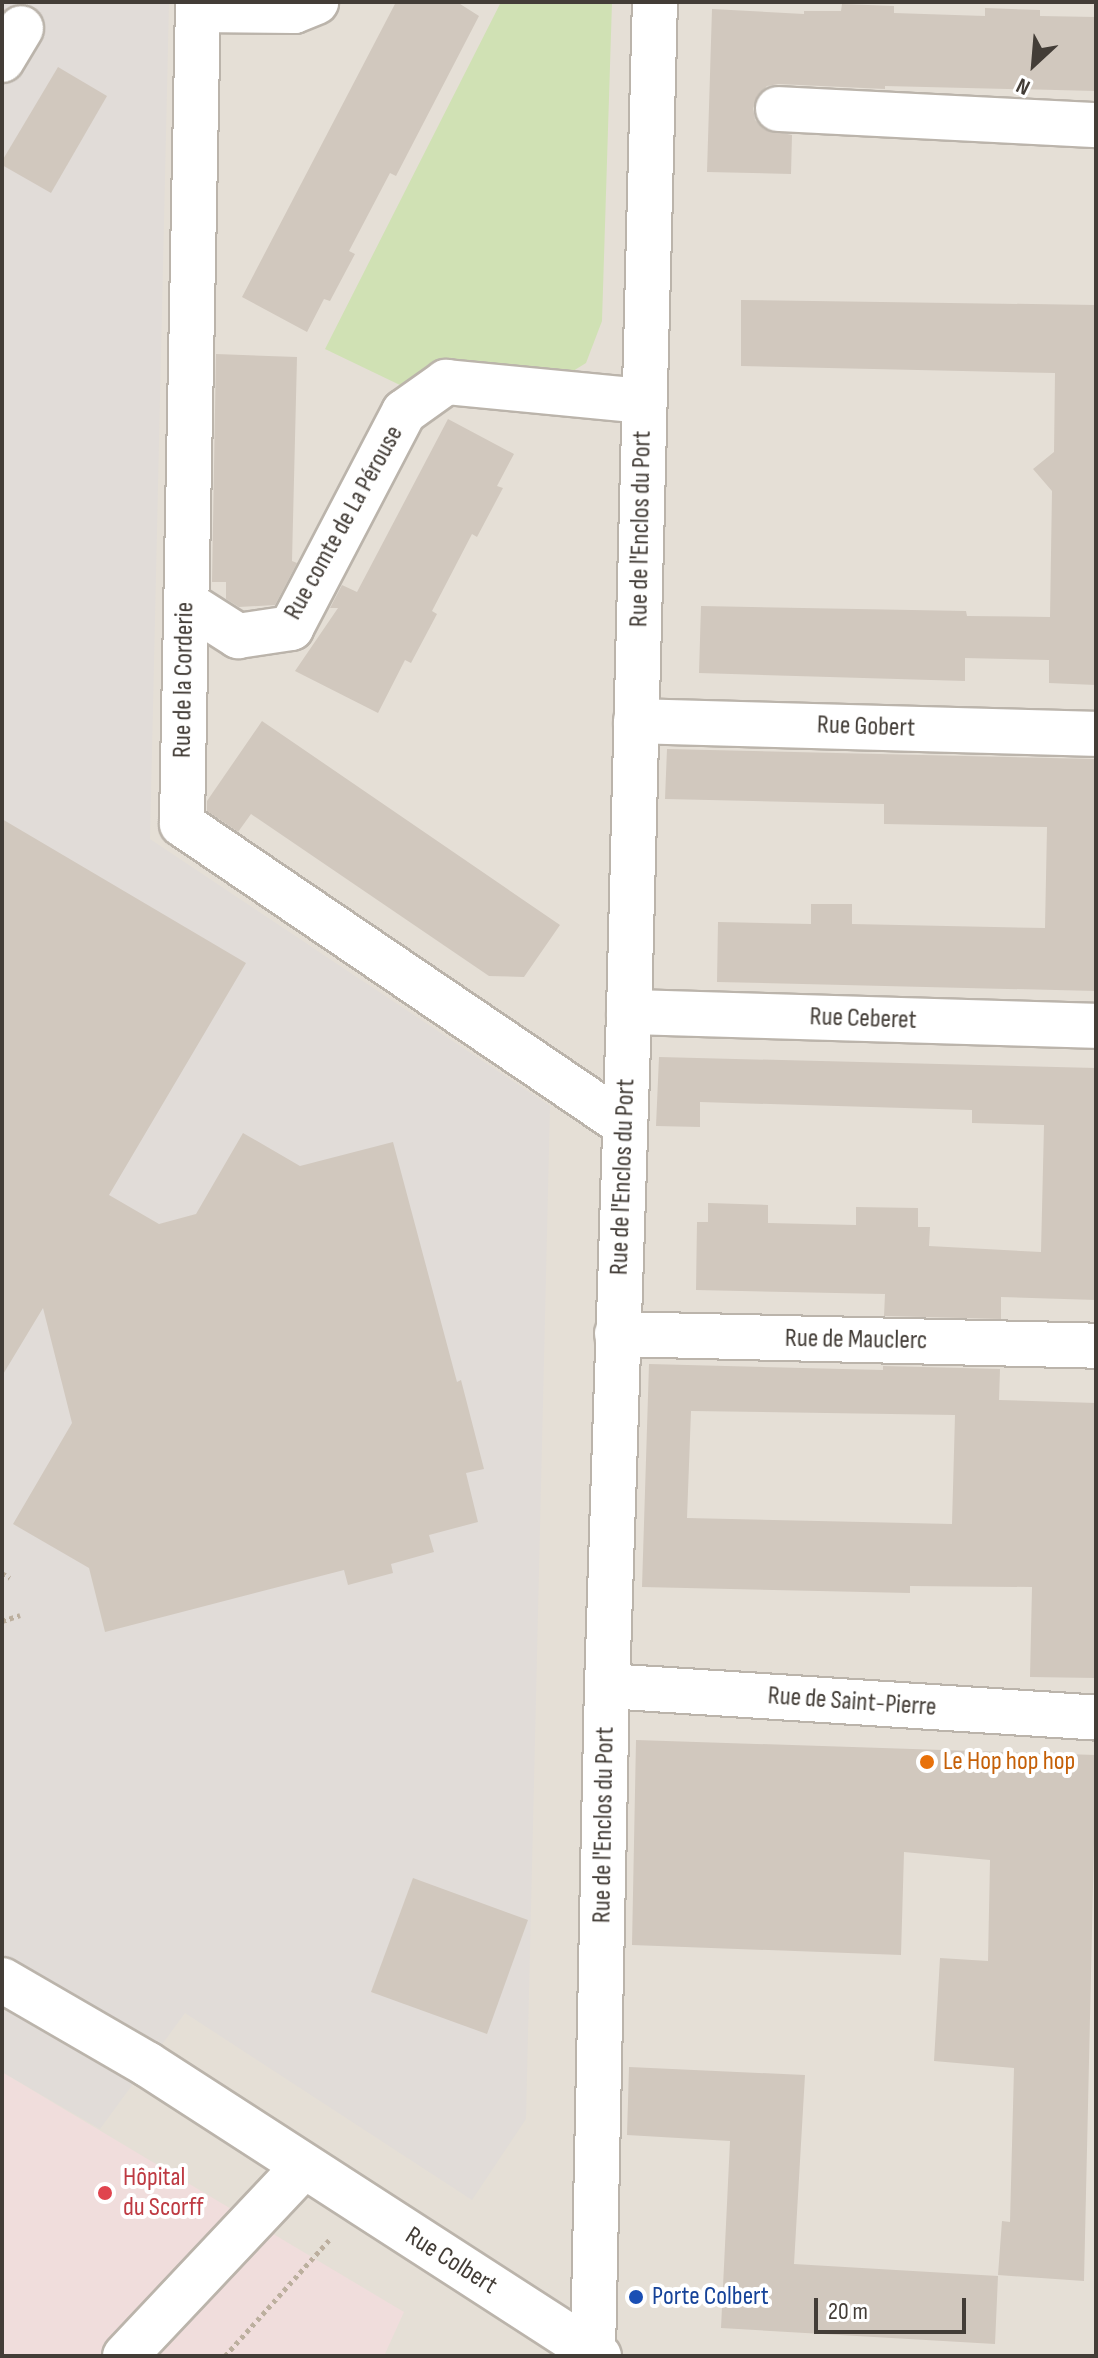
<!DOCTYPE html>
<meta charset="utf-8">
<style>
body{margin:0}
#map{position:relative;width:1098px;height:2358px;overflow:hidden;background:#f1ede7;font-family:"Sofia Sans Condensed",sans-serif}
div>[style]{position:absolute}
.residential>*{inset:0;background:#e5dfd6}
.industrial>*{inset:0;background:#e1dcd8}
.medical>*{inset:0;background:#f0dddc}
.green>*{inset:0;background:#d0e1b4}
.building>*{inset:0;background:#d1c8be}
.path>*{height:5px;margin-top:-2.5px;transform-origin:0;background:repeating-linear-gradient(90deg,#bcaf9e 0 4px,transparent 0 8px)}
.roads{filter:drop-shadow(2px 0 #bbb4ab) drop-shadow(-2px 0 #bbb4ab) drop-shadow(0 2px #bbb4ab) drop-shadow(0 -2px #bbb4ab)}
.minor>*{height:44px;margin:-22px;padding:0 22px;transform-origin:22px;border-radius:22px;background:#fff}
.dots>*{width:22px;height:22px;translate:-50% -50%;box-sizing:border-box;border:4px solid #fff;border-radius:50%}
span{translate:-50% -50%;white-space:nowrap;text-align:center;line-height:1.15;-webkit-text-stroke:8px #fff;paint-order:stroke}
.street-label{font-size:26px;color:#433d37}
.food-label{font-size:26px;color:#c56008}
.left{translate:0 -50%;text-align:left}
.health-label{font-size:26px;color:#be3a42}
.transit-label{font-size:26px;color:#164399}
.frame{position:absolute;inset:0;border:4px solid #433d37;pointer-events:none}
.north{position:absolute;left:994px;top:24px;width:80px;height:80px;-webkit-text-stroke:6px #fff;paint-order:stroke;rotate:206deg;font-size:22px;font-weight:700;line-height:32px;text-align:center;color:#433d37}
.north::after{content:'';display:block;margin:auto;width:28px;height:36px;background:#433d37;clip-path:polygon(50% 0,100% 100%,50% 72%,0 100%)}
.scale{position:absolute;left:814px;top:2298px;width:152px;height:36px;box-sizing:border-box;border:4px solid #433d37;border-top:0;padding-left:10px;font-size:24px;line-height:28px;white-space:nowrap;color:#433d37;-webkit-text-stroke:6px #fff;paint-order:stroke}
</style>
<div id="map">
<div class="residential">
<i style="clip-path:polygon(2px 2px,1096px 2px,1096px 2356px,2px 2356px)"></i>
</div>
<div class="industrial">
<i style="clip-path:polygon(2px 2px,169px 2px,150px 839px,550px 1106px,526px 2119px,472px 2200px,185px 2013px,100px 2129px,2px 2072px)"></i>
</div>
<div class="medical">
<i style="clip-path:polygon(2px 2072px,404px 2312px,384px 2356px,2px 2356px)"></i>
</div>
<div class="green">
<i style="clip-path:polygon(501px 2px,612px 2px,602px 321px,586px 363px,565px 376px,431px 365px,402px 386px,325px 349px)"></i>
</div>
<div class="building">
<i style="clip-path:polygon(396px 2px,457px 2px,479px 16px,396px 176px,390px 173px,349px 251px,355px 254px,330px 301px,324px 299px,307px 332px,242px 297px)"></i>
<i style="clip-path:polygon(842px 4px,894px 6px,894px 13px,985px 16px,985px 8px,1040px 10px,1040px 16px,1096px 17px,1096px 91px,885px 86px,885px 89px,778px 84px,767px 86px,758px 95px,753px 109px,755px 120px,764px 129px,792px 135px,791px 174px,707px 172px,712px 9px,804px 14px,804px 11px,841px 11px)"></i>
<i style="clip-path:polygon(58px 67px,107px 96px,51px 193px,2px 165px,2px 161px)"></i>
<i style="clip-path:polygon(741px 300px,1096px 305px,1096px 685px,1049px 683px,1049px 660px,965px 658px,965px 681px,699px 673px,701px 606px,966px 611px,967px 616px,1050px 617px,1052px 491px,1033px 469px,1054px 452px,1055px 373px,741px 366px)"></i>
<i style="clip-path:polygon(216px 354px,297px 357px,292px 561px,297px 563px,275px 605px,239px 607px,226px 599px,226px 582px,212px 582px)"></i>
<i style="clip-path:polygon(448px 419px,514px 454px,497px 486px,503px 488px,477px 537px,472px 534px,432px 611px,437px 614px,411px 663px,405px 660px,378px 713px,295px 671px,338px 608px,330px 608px,342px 585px,357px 592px)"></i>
<i style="clip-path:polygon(262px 721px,560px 925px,524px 977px,489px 976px,251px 814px,238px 832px,207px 811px,207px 801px)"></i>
<i style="clip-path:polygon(667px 749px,1096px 759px,1096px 991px,717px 982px,718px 922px,811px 924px,811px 904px,852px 904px,852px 924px,1045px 928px,1047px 827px,884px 824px,884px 804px,665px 799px)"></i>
<i style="clip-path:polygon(2px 819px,246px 963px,109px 1195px,159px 1224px,196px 1214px,243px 1133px,300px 1166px,393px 1142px,457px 1382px,461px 1380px,484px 1469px,466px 1473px,478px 1522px,429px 1535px,434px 1552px,391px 1564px,393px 1573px,348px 1585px,344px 1570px,105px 1632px,89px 1568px,13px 1524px,72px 1423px,43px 1308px,2px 1376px)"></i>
<i style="clip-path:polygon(659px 1057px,1096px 1068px,1096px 1300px,1001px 1297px,1001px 1319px,884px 1316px,885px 1294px,696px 1290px,697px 1222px,708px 1222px,708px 1203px,768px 1205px,768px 1223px,856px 1225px,856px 1207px,918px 1208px,918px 1227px,930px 1227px,929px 1246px,1041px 1252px,1044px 1125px,972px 1123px,972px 1110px,700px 1102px,700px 1127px,656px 1126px)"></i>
<i style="clip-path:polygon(evenodd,649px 1364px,883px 1370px,883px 1366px,1000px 1369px,999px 1400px,1096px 1403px,1096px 1678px,1030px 1677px,1032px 1587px,910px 1586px,910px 1593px,642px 1587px,649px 1364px,691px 1411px,955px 1415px,952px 1524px,687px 1518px,691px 1411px)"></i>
<i style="clip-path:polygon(636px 1740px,1096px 1755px,1084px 2281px,998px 2275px,1002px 2221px,1010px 2222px,1014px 2068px,934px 2061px,940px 1958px,988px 1961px,990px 1860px,904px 1852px,901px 1955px,632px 1945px)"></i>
<i style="clip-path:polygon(413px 1878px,528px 1920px,487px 2034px,371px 1992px)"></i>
<i style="clip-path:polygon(629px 2067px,805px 2075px,794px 2264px,998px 2276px,995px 2344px,721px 2328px,730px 2141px,627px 2135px)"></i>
</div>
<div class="path">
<i style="left:2px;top:1573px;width:9px;rotate:32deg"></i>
<i style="left:2px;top:1621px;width:19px;rotate:-18deg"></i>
<i style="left:225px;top:2356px;width:156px;rotate:-48.1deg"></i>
</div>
<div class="roads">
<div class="minor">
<i style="left:198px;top:2px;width:822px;rotate:91.12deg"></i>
<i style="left:182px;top:824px;width:534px;rotate:34.17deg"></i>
<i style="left:198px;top:10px;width:96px;rotate:0.6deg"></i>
<i style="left:294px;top:11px;width:24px;rotate:-22deg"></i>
<i style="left:2px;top:60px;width:37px;rotate:-59deg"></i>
<i style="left:778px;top:109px;width:318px;rotate:2.9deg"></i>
<i style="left:186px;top:603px;width:62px;rotate:32.4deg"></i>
<i style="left:238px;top:636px;width:54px;rotate:-8.6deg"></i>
<i style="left:291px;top:628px;width:244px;rotate:-62.4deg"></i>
<i style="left:404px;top:412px;width:52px;rotate:-35.5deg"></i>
<i style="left:446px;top:382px;width:198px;rotate:5.5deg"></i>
<i style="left:636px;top:721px;width:460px;rotate:1.6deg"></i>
<i style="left:629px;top:1012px;width:467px;rotate:1.7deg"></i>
<i style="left:617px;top:1334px;width:479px;rotate:1.4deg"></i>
<i style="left:607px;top:1686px;width:490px;rotate:3.7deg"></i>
<i style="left:2px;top:1980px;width:168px;rotate:30.1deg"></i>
<i style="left:147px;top:2064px;width:538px;rotate:32.86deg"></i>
<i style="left:593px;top:2352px;width:666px;rotate:-88.8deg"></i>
<i style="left:607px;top:1686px;width:674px;rotate:-88.13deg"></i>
<i style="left:629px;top:1012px;width:1010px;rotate:-88.53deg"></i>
<i style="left:125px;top:2356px;width:260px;rotate:-46.7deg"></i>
</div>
</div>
<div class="dots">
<i style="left:927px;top:1762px;background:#e8710a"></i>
<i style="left:105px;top:2193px;background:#e0444e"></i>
<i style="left:636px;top:2297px;background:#1a4fb4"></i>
</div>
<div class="street-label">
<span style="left:344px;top:523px;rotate:-61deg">Rue comte de La Pérouse</span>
<span style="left:641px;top:529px;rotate:-89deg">Rue de l'Enclos du Port</span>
<span style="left:184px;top:680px;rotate:-89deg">Rue de la Corderie</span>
<span style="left:866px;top:727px;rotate:2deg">Rue Gobert</span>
<span style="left:863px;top:1019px;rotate:2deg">Rue Ceberet</span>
<span style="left:623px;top:1177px;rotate:-88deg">Rue de l'Enclos du Port</span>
<span style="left:856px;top:1340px;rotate:1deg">Rue de Mauclerc</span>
<span style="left:852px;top:1702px;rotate:4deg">Rue de Saint-Pierre</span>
<span style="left:604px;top:1825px;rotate:-89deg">Rue de l'Enclos du Port</span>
<span style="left:451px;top:2261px;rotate:32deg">Rue Colbert</span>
</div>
<div class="food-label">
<span class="left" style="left:943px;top:1762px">Le Hop hop hop</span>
</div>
<div class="health-label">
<span class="left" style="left:123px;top:2193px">Hôpital<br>du Scorff</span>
</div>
<div class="transit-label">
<span class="left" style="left:652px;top:2297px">Porte Colbert</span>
</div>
<div class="frame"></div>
<div class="north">N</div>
<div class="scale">20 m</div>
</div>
